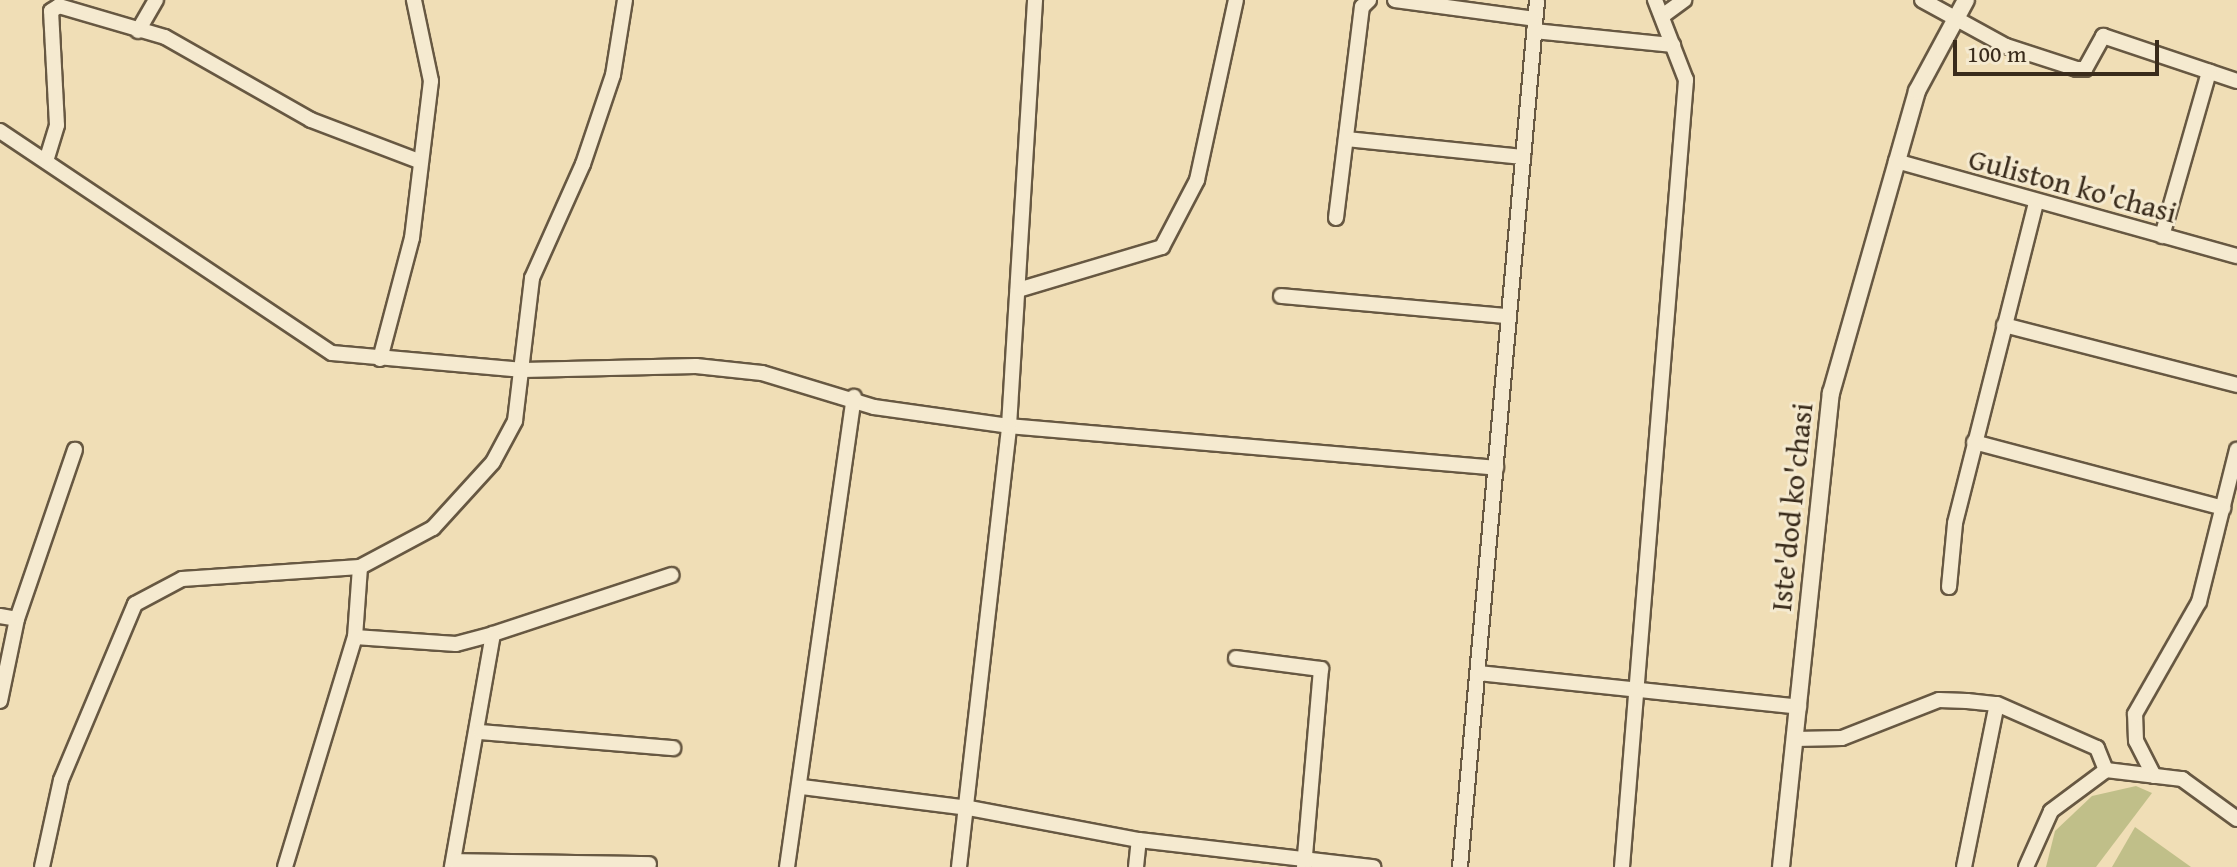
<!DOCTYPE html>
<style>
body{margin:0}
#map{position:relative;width:2237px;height:867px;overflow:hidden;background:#f0deb6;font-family:"Gentium Book Plus",serif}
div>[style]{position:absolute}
.green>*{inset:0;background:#c0bf89}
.roads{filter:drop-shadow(2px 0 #675842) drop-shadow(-2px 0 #675842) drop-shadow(0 2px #675842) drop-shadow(0 -2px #675842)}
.minor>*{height:14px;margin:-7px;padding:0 7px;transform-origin:7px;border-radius:7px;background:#f5ead0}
.tertiary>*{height:16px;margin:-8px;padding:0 8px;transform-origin:8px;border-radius:8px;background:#f5ead0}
span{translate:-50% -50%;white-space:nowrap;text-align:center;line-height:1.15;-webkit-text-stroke:6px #f5ead0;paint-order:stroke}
.street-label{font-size:30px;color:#392b1b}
.scale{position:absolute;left:1953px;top:40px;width:206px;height:36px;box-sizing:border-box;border:4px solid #392b1b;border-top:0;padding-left:10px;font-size:24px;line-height:28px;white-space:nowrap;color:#392b1b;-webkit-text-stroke:6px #f5ead0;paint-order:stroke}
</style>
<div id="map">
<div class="green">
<i style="clip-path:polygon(2136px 786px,2152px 793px,2096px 867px,2046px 867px,2055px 831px,2092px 796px)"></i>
<i style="clip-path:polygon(2135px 827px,2191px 867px,2112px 867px)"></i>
</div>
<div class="roads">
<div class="minor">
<i style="left:1395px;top:0;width:141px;rotate:7.7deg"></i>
<i style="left:1922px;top:0;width:96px;rotate:28.7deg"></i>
<i style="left:2006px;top:46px;width:75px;rotate:17.9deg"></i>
<i style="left:2077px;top:69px;width:8px"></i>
<i style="left:2085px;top:69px;width:38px;rotate:-61deg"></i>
<i style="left:2103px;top:36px;width:141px;rotate:18.6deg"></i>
<i style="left:1665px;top:14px;width:24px;rotate:-36deg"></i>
<i style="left:138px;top:31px;width:36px;rotate:-60deg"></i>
<i style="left:1534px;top:31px;width:140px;rotate:5.8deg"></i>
<i style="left:0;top:131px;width:399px;rotate:33.8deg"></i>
<i style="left:332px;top:353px;width:192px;rotate:5.1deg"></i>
<i style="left:523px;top:370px;width:173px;rotate:-1.3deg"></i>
<i style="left:696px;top:366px;width:66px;rotate:6.1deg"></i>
<i style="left:762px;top:373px;width:117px;rotate:16.9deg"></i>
<i style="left:874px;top:407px;width:136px;rotate:8deg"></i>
<i style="left:1009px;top:426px;width:489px;rotate:4.9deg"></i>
<i style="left:1346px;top:139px;width:178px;rotate:5.8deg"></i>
<i style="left:47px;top:158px;width:34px;rotate:-73deg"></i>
<i style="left:57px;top:125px;width:114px;rotate:-93deg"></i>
<i style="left:51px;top:11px;width:9px;rotate:-32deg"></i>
<i style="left:59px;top:6px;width:110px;rotate:16.3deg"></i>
<i style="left:165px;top:37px;width:168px;rotate:29.6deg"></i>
<i style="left:311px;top:120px;width:116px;rotate:20.8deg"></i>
<i style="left:1896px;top:161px;width:354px;rotate:15.6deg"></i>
<i style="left:1336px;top:218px;width:213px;rotate:-83deg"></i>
<i style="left:1362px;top:7px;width:10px;rotate:-45deg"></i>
<i style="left:2162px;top:236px;width:171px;rotate:-74deg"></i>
<i style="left:1018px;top:290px;width:150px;rotate:-16.6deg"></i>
<i style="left:1162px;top:247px;width:76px;rotate:-62.4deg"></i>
<i style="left:1197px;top:180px;width:184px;rotate:-77.8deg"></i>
<i style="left:1281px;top:296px;width:227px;rotate:5.1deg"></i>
<i style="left:2004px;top:325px;width:241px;rotate:14.4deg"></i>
<i style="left:380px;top:359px;width:125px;rotate:-75.2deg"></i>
<i style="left:412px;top:238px;width:158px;rotate:-83.1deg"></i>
<i style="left:431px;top:81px;width:83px;rotate:-101.9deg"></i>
<i style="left:1974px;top:442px;width:258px;rotate:14.8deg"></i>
<i style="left:1949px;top:587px;width:64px;rotate:-84.6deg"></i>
<i style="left:1955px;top:523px;width:330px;rotate:-75.8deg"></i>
<i style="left:0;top:616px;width:17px;rotate:10deg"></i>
<i style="left:493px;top:634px;width:188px;rotate:-18.3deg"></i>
<i style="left:355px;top:637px;width:101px;rotate:4deg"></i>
<i style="left:456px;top:644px;width:38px;rotate:-15deg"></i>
<i style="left:493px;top:634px;width:237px;rotate:100deg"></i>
<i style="left:1236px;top:658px;width:86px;rotate:7.4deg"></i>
<i style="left:1321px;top:669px;width:199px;rotate:94.9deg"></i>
<i style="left:1478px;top:673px;width:323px;rotate:6deg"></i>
<i style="left:0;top:701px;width:84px;rotate:-78.3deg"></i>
<i style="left:17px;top:619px;width:179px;rotate:-71.1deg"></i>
<i style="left:481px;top:732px;width:193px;rotate:4.8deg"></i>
<i style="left:1795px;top:739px;width:47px;rotate:-1.2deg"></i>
<i style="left:1842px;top:738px;width:104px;rotate:-21.4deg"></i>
<i style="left:1939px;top:700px;width:28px;rotate:2deg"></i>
<i style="left:1967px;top:701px;width:30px;rotate:6deg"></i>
<i style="left:1997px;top:704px;width:109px;rotate:23.7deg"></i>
<i style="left:2097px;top:748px;width:24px;rotate:68deg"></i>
<i style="left:2154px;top:776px;width:39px;rotate:-117deg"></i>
<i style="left:2136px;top:741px;width:27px;rotate:-92deg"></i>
<i style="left:2135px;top:714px;width:129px;rotate:-60.3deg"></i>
<i style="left:2199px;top:602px;width:157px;rotate:-76deg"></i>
<i style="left:802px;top:787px;width:168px;rotate:7.2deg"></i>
<i style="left:969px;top:808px;width:173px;rotate:10.7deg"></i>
<i style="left:1139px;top:840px;width:236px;rotate:6.6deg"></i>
<i style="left:454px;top:861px;width:195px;rotate:0.9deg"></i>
<i style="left:42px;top:867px;width:89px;rotate:-77.7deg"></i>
<i style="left:61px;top:780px;width:191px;rotate:-67.2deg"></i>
<i style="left:135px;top:604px;width:53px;rotate:-28deg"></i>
<i style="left:182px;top:579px;width:178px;rotate:-3.9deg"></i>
<i style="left:360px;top:567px;width:83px;rotate:-28.1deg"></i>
<i style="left:433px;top:528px;width:89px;rotate:-47.7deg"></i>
<i style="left:493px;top:462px;width:47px;rotate:-61.8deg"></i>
<i style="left:515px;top:421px;width:144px;rotate:-83.2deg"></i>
<i style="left:532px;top:278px;width:125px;rotate:-65.9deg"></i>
<i style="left:583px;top:164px;width:94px;rotate:-71.4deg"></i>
<i style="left:613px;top:75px;width:76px;rotate:-80.9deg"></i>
<i style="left:285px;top:867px;width:240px;rotate:-73.1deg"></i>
<i style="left:355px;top:637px;width:70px;rotate:-85.9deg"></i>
<i style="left:787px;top:867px;width:475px;rotate:-81.9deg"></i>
<i style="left:959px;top:867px;width:444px;rotate:-83.5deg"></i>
<i style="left:1009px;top:426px;width:427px;rotate:-86.5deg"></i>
<i style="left:1136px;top:867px;width:27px;rotate:-84deg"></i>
<i style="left:1460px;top:867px;width:870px;rotate:-84.92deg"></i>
<i style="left:1622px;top:867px;width:790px;rotate:-85.35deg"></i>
<i style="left:1686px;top:80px;width:86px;rotate:-111.2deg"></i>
<i style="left:1964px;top:867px;width:166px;rotate:-78.6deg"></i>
<i style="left:2026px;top:867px;width:61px;rotate:-65.9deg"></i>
<i style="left:2051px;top:811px;width:69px;rotate:-36.7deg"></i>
<i style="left:2106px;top:770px;width:77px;rotate:6.8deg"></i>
<i style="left:2182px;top:779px;width:68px;rotate:36deg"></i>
</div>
<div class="tertiary">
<i style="left:1781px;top:867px;width:477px;rotate:-84deg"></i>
<i style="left:1831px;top:393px;width:314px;rotate:-74.1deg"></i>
<i style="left:1917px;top:91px;width:103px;rotate:-61.7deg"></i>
</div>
</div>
<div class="street-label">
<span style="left:2073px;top:185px;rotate:15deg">Guliston ko'chasi</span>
<span style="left:1791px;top:507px;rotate:-84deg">Iste'dod ko'chasi</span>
</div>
<div class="scale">100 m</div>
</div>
